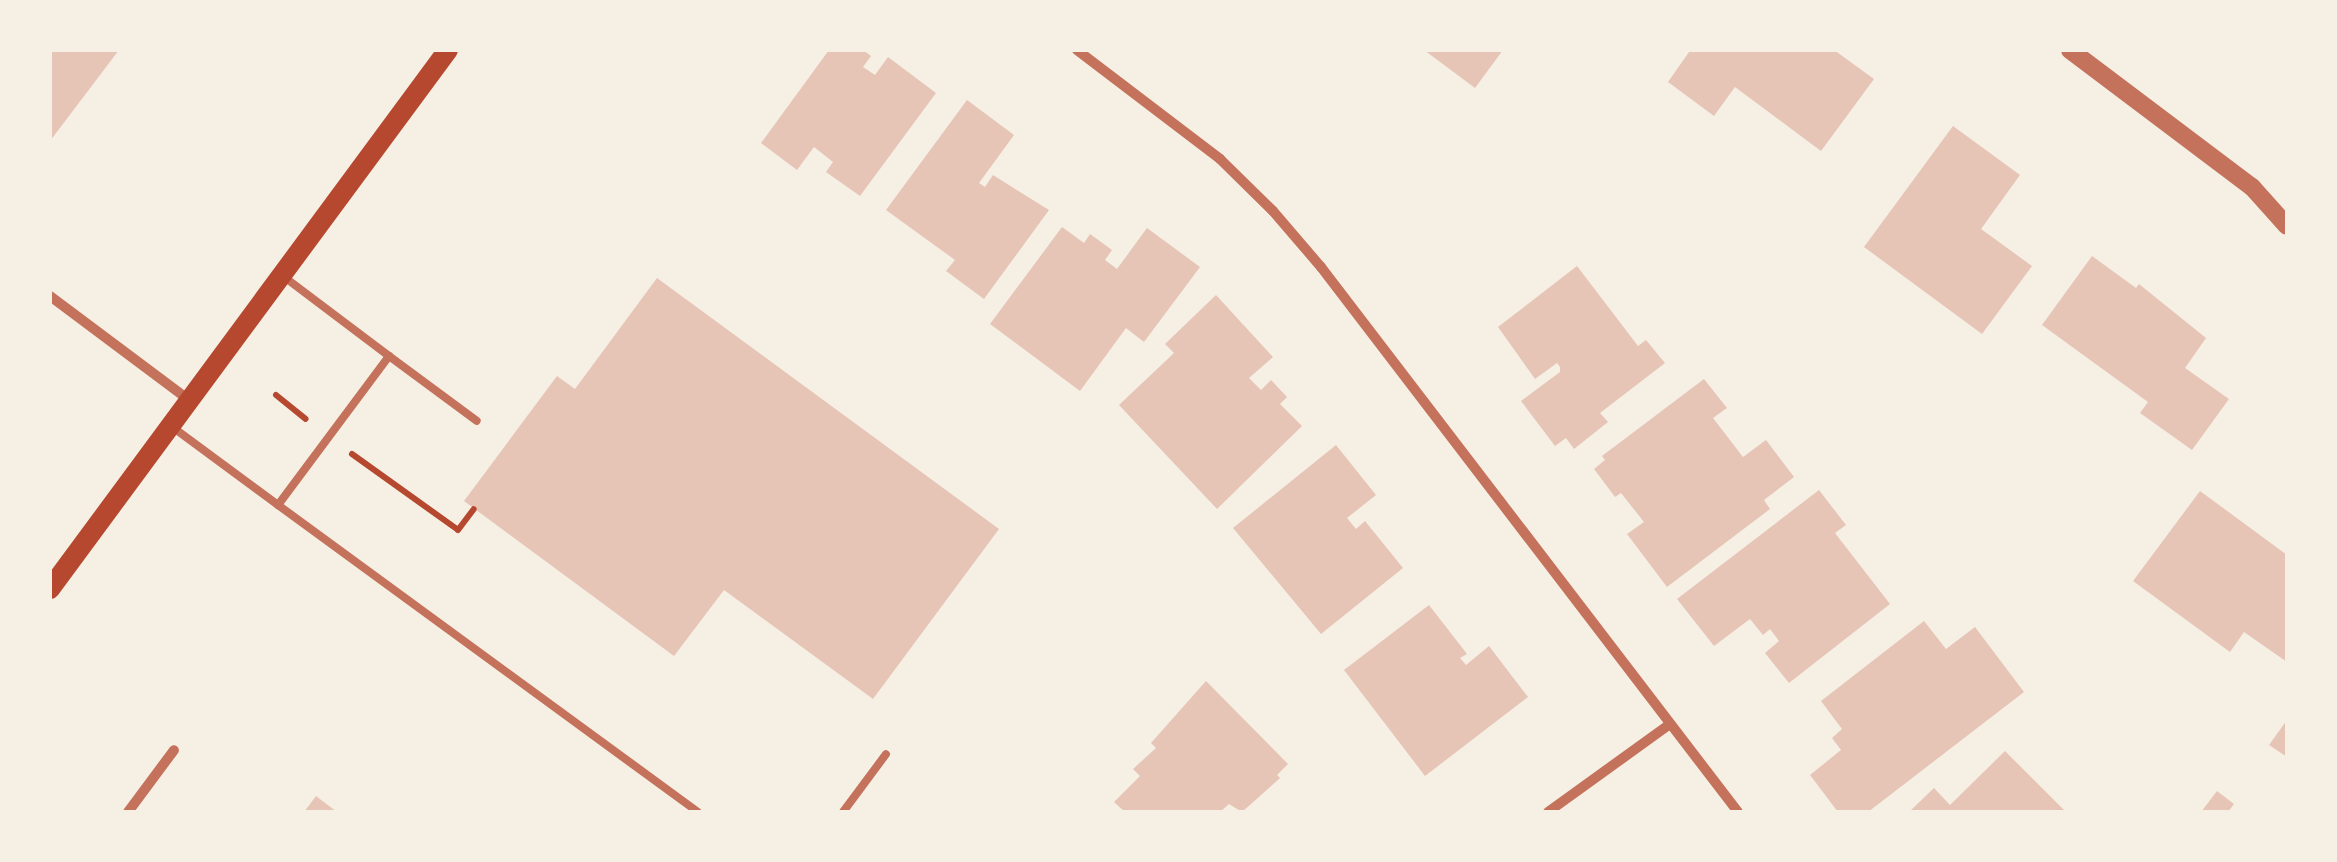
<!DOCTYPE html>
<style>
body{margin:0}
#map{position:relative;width:2337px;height:862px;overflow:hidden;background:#f6efe4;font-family:"Exo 2",sans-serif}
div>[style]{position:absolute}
.building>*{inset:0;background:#e6c5b7}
.path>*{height:6px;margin:-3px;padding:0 3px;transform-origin:3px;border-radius:3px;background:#b5482f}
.service>*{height:8px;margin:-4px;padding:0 4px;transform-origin:4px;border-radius:4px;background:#c5725c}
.minor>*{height:10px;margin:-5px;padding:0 5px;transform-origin:5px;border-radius:5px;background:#c5725c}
.tertiary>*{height:18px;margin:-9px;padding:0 9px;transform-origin:9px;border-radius:9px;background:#c5725c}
.secondary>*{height:20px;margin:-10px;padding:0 10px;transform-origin:10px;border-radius:10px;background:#b5482f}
span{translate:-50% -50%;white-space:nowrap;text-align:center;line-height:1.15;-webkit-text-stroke:9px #f6efe4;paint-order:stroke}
.frame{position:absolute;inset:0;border:52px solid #f6efe4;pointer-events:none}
</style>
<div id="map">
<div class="building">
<i style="clip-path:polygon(50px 50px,119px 50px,50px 141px)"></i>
<i style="clip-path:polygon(829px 50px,863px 50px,871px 56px,863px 67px,875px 75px,888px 57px,936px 93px,860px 196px,826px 172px,833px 162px,814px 147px,797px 170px,761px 143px)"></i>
<i style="clip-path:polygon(1424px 50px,1503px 50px,1475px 88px)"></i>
<i style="clip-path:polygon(1686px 50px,1834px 50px,1874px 79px,1821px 151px,1735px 87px,1714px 116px,1668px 82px,1689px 52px)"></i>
<i style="clip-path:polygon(967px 100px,1014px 135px,979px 183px,985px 187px,993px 175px,1049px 210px,984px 299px,946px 271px,955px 260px,886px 210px)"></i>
<i style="clip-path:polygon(1953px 126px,2020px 175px,1981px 229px,2032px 266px,1982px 334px,1864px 247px)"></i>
<i style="clip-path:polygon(1062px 227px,1084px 243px,1090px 234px,1112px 250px,1105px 260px,1117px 269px,1147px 228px,1200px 267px,1144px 342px,1126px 328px,1080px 391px,990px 324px)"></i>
<i style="clip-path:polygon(2092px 256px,2136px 288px,2139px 284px,2206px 338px,2185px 368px,2229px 399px,2192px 450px,2140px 413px,2148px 402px,2042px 325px)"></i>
<i style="clip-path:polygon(1577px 266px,1638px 346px,1646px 340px,1665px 363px,1600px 413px,1608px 422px,1574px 449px,1566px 438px,1555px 446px,1521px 401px,1560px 372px,1560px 367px,1557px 363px,1535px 379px,1498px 327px)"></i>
<i style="clip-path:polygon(657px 278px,999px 529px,873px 699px,724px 590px,674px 656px,464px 501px,557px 376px,575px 389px)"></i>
<i style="clip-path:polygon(1216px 295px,1273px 357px,1249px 378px,1261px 390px,1271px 380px,1287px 397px,1280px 404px,1302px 426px,1217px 509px,1119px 405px,1174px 353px,1165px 344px)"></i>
<i style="clip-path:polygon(1704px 379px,1727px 408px,1713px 418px,1743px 457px,1766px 440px,1794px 477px,1764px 500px,1770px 509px,1667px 587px,1627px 534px,1644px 522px,1621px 493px,1615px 497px,1594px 469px,1605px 460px,1602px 456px)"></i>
<i style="clip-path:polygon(1336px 445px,1376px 495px,1347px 518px,1356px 529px,1365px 521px,1403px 568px,1321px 634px,1233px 528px)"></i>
<i style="clip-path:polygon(1819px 490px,1846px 525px,1835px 533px,1890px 604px,1789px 683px,1765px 653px,1779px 641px,1770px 629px,1763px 635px,1750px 619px,1714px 646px,1677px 599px)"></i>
<i style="clip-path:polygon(2200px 491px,2287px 555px,2287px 662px,2244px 632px,2230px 652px,2133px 581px)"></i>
<i style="clip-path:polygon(1429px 605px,1467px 654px,1460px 658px,1466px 665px,1489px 646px,1528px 697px,1425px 776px,1344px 670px)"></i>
<i style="clip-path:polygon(1924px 621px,1946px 649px,1975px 627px,2024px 692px,1868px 812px,1838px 812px,1810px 775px,1841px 750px,1832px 738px,1842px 729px,1821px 701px)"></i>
<i style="clip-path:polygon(1206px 681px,1288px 764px,1277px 775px,1280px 778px,1242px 812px,1229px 804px,1220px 812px,1125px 812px,1114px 802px,1140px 776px,1133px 769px,1156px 748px,1151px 743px)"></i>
<i style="clip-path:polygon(2287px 720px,2287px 757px,2269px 745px)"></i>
<i style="clip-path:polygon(2005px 751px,2066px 812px,1909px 812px,1934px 788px,1950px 805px)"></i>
<i style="clip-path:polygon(2217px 791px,2234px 804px,2228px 812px,2201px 812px)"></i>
<i style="clip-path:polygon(316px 796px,337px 812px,304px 812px)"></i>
</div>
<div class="path">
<i style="left:276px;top:395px;width:38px;rotate:39deg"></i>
<i style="left:352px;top:454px;width:130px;rotate:35.6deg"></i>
<i style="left:458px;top:530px;width:26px;rotate:-53deg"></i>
</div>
<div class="service">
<i style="left:389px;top:356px;width:109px;rotate:36.5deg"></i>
<i style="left:171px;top:426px;width:133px;rotate:36.4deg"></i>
<i style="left:278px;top:505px;width:186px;rotate:-53.3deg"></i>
<i style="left:389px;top:356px;width:131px;rotate:-143deg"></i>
<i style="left:278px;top:505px;width:520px;rotate:36.17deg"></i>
<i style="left:843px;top:812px;width:72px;rotate:-53.4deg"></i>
</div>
<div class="minor">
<i style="left:1077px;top:50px;width:180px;rotate:37.3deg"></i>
<i style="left:1220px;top:159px;width:74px;rotate:44.5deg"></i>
<i style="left:1273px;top:211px;width:74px;rotate:49.4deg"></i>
<i style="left:1321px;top:267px;width:686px;rotate:52.58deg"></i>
<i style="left:50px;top:296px;width:174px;rotate:36.8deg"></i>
<i style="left:128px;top:812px;width:77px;rotate:-53.4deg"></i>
<i style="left:1548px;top:812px;width:150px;rotate:-35.8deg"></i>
</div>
<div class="tertiary">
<i style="left:2070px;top:50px;width:228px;rotate:37deg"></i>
<i style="left:2252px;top:187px;width:52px;rotate:48.1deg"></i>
</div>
<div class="secondary">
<i style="left:50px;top:589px;width:670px;rotate:-53.56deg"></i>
</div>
<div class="frame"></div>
</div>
